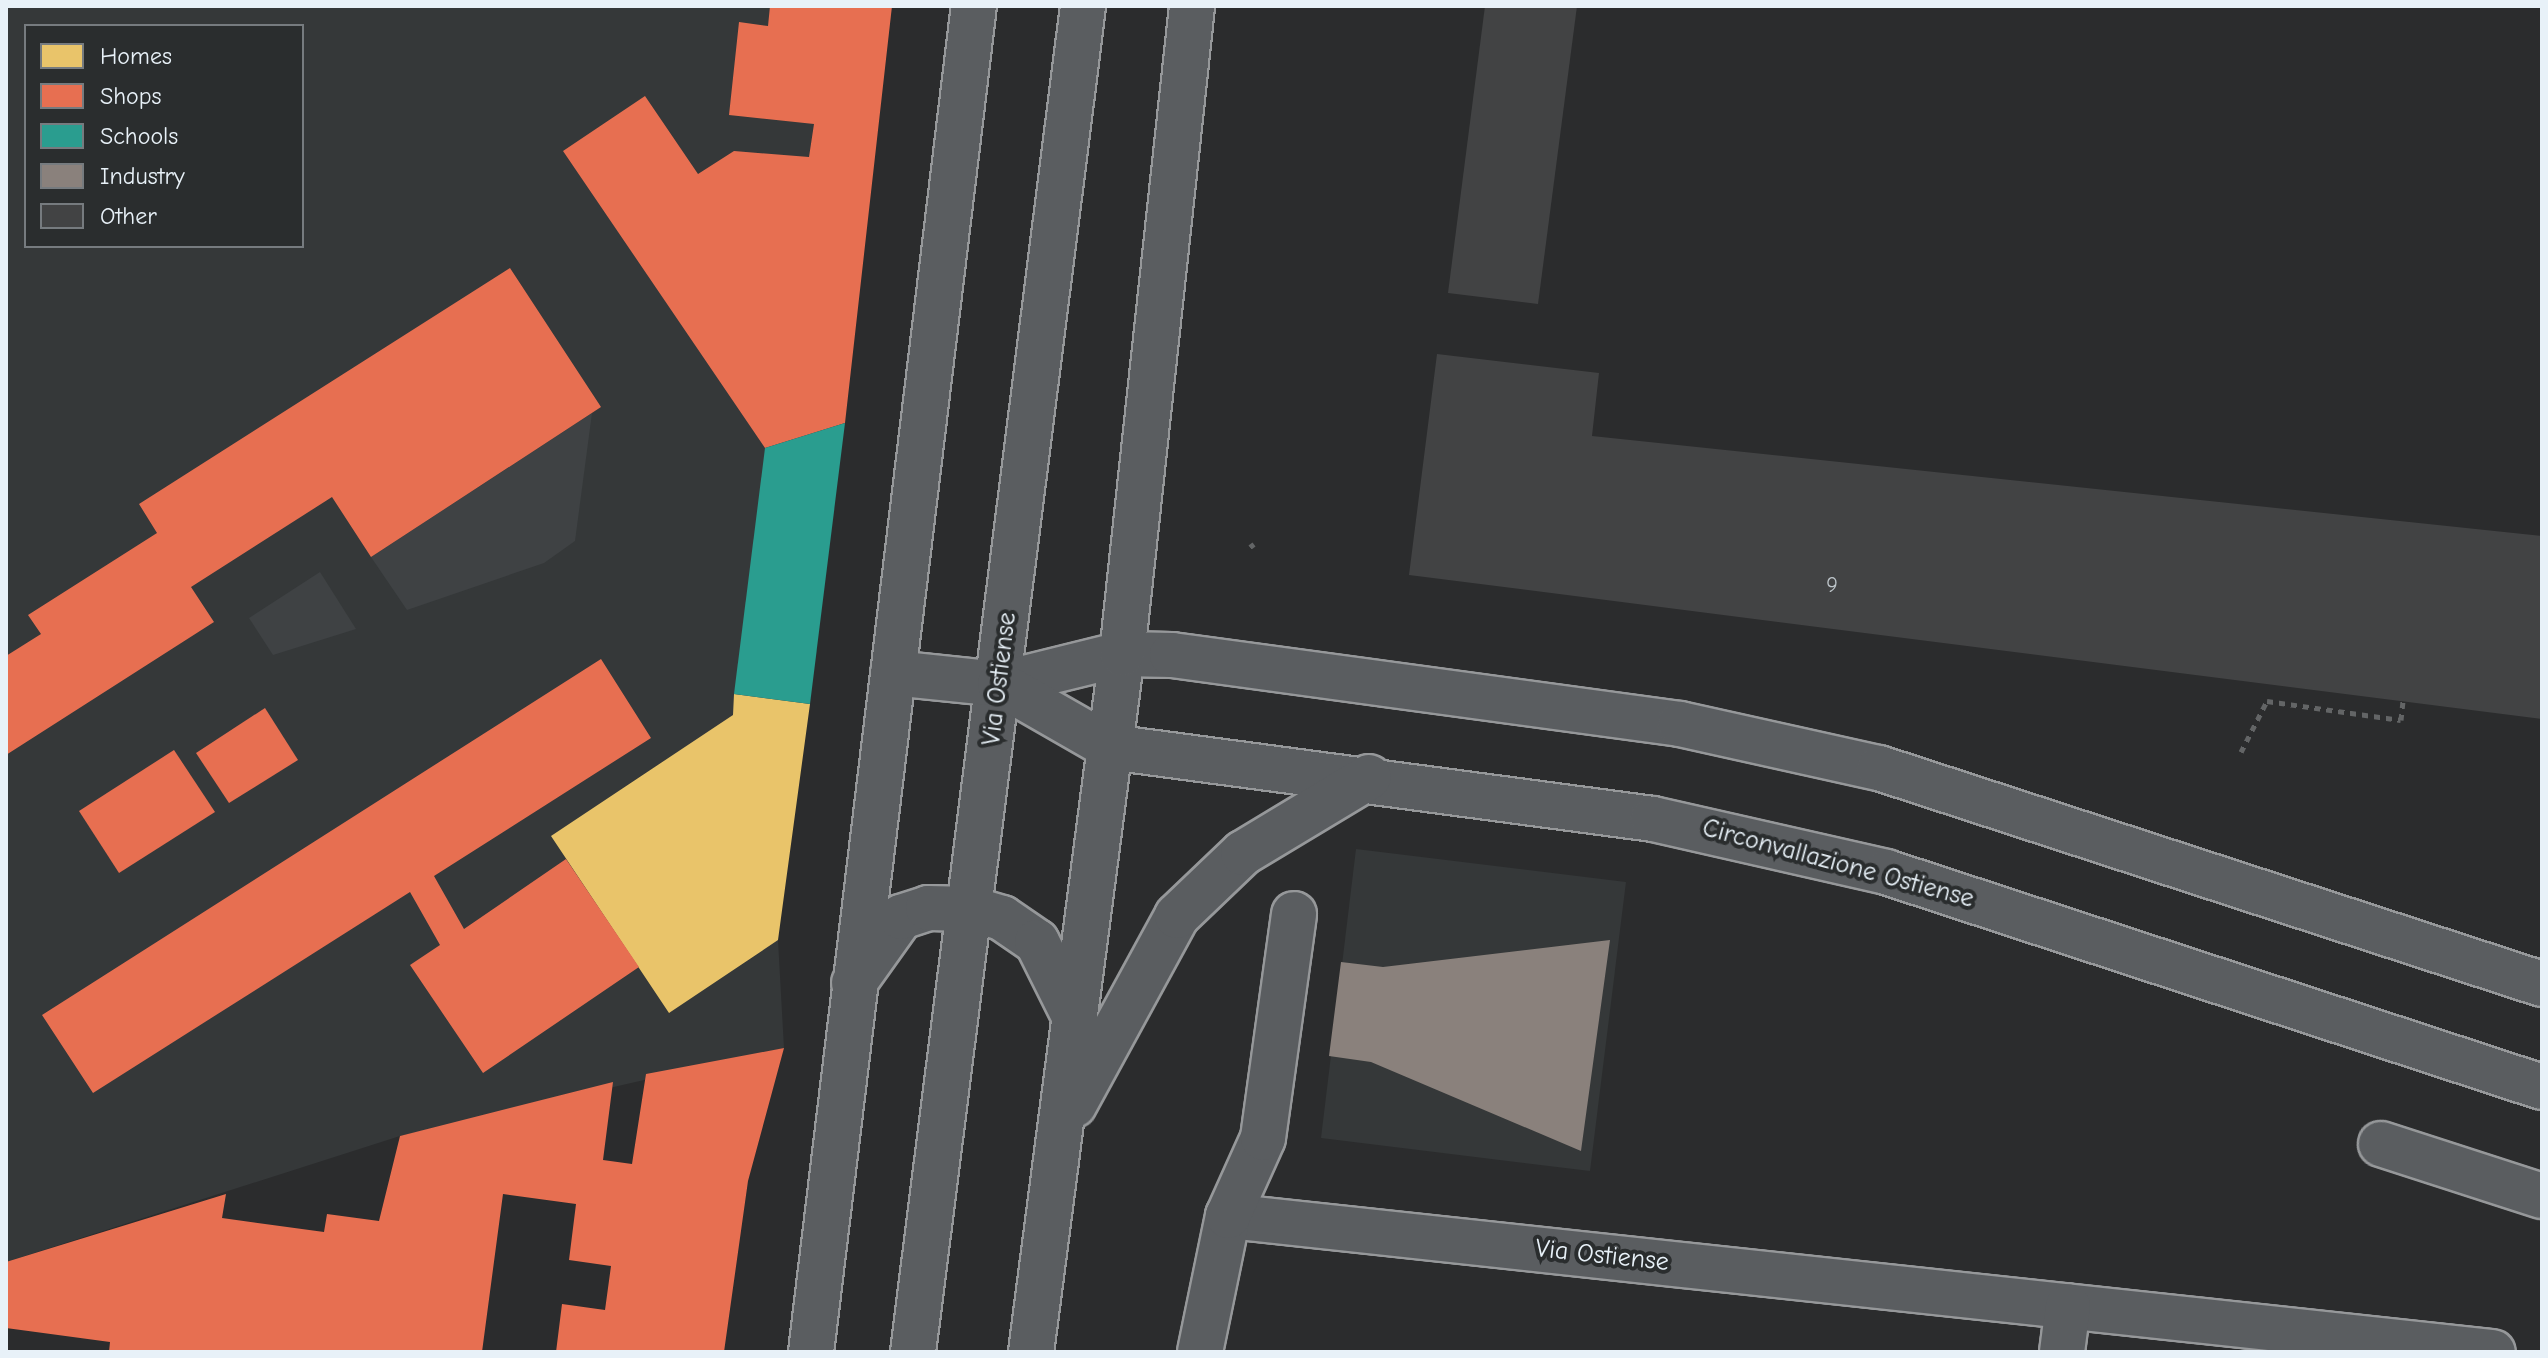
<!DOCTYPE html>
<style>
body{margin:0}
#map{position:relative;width:2548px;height:1358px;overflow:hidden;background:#2b2c2d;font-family:"Comic Neue",sans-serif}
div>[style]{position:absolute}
.built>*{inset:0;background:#353839}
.green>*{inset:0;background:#3f4244}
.homes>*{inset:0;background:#e9c46a}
.shops>*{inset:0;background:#e76f51}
.schools>*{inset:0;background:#2a9d8f}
.industry>*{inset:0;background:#8a817c}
.building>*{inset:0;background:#424344}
.path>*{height:5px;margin-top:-2.5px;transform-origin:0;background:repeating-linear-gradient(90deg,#636566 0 6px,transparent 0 12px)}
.roads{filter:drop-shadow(2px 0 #96989a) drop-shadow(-2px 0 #96989a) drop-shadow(0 2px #96989a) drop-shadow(0 -2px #96989a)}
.minor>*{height:44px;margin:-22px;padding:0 22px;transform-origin:22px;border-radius:22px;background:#5a5d60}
.major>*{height:44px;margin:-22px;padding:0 22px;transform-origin:22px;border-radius:22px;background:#5a5d60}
span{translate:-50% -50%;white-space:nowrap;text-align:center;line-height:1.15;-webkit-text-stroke:8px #2a2d2e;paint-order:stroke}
.number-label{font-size:22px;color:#bec6cb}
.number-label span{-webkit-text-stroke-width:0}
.street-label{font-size:26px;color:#e8f1f8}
.frame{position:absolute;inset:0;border:8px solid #e8f1f8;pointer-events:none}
.legend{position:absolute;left:24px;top:24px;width:280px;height:224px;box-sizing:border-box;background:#2a2d2e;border:2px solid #767b7f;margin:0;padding:10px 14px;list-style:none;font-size:24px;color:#e8f1f8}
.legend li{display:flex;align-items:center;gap:16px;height:40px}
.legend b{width:40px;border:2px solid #767b7f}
</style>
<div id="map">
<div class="built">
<i style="clip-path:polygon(evenodd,6px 6px,892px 6px,778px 940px,784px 1048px,400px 1136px,6px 1262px,6px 6px,26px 26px,302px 26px,302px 246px,26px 246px,26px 26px)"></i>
<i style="clip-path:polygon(1356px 849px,1626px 882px,1590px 1171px,1321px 1138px)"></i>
</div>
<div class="green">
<i style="clip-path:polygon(592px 413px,575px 541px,544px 563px,407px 610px,371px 557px)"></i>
<i style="clip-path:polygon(320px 572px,356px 629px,273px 655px,249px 618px)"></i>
</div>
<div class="homes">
<i style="clip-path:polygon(734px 694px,810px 704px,778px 940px,669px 1013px,551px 836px,733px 715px)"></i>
</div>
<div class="shops">
<i style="clip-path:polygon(770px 6px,892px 6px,845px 423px,765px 448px,563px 151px,645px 96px,698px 174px,734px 151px,809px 157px,814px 124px,729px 115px,739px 22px,768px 26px)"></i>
<i style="clip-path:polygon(510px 268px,601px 407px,371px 557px,332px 497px,191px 587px,214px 622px,6px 755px,6px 656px,41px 634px,28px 615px,157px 533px,139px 504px)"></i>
<i style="clip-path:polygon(601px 659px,651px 738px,434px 876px,464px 929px,566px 859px,639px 967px,483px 1073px,410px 965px,440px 945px,410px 892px,93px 1093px,42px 1015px)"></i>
<i style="clip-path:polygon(265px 708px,298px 760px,229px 803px,196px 753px)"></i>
<i style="clip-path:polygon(174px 750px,215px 812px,119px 873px,79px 811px)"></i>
<i style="clip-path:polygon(784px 1048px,748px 1181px,724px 1352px,556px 1352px,562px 1304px,605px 1310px,611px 1266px,569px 1260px,576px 1204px,503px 1194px,482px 1352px,109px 1352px,110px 1342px,6px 1328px,6px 1262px,226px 1194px,222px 1218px,324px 1232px,327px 1214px,379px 1221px,400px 1136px,613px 1082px,603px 1160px,632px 1164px,646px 1074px)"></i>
</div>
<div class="schools">
<i style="clip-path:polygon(845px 423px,810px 704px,734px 694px,765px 448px)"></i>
</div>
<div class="industry">
<i style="clip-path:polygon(1610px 940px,1581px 1151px,1371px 1062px,1329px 1056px,1341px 962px,1383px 967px)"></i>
</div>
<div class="building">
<i style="clip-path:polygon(1485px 6px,1577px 6px,1538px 304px,1448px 293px)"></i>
<i style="clip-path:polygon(1437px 354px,1599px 373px,1592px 436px,2542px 536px,2542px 719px,1409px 575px)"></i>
</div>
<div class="path">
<i style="left:1250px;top:547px;width:5px;rotate:-37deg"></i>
<i style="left:2241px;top:752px;width:57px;rotate:-63deg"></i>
<i style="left:2267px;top:701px;width:135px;rotate:8.1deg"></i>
<i style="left:2401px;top:720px;width:19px;rotate:-84deg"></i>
</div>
<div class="roads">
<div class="minor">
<i style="left:854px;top:983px;width:81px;rotate:-54.5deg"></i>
<i style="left:901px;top:917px;width:28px;rotate:-18deg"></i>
<i style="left:928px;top:908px;width:43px;rotate:1.3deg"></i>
<i style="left:971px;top:909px;width:32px;rotate:16deg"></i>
<i style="left:1002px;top:918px;width:42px;rotate:34.4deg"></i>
<i style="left:1037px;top:942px;width:80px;rotate:63.4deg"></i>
<i style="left:2381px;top:1144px;width:169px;rotate:17.9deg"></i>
<i style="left:1228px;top:1216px;width:1272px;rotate:6.14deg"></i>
<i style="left:913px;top:1352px;width:1357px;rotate:-82.8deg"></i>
<i style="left:1200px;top:1352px;width:139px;rotate:-78.4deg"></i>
<i style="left:1228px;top:1216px;width:85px;rotate:-65.8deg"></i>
<i style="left:1263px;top:1138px;width:226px;rotate:-82.1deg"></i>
<i style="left:2062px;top:1352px;width:46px;rotate:-82.6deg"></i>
</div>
<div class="major">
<i style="left:893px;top:673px;width:108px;rotate:5.9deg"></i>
<i style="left:1000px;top:684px;width:126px;rotate:-13.8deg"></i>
<i style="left:1122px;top:654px;width:50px;rotate:1.1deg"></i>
<i style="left:1172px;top:655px;width:513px;rotate:7.73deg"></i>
<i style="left:1680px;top:724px;width:204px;rotate:12.5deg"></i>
<i style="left:1879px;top:768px;width:697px;rotate:18.05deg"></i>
<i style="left:1000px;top:684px;width:127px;rotate:29.8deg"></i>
<i style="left:1110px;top:747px;width:548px;rotate:7.55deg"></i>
<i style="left:1653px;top:819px;width:239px;rotate:12.8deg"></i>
<i style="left:1886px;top:872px;width:690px;rotate:18.15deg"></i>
<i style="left:1074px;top:1105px;width:215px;rotate:-61.4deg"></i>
<i style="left:1177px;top:916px;width:91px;rotate:-43.7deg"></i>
<i style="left:1243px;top:853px;width:147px;rotate:-31.1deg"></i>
<i style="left:811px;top:1352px;width:1356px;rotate:-83.1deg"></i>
<i style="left:1031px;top:1352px;width:704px;rotate:-82.57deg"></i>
<i style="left:1122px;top:654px;width:652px;rotate:-83.83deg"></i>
</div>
</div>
<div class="number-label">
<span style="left:1832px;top:586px">9</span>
</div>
<div class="street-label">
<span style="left:1000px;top:679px;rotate:-83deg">Via Ostiense</span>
<span style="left:1838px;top:864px;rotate:15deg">Circonvallazione Ostiense</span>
<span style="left:1602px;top:1256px;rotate:6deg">Via Ostiense</span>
</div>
<div class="frame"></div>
<ul class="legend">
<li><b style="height:22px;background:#e9c46a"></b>Homes</li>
<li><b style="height:22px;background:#e76f51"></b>Shops</li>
<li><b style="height:22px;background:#2a9d8f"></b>Schools</li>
<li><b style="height:22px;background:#8a817c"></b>Industry</li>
<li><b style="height:22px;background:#424344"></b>Other</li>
</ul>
</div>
